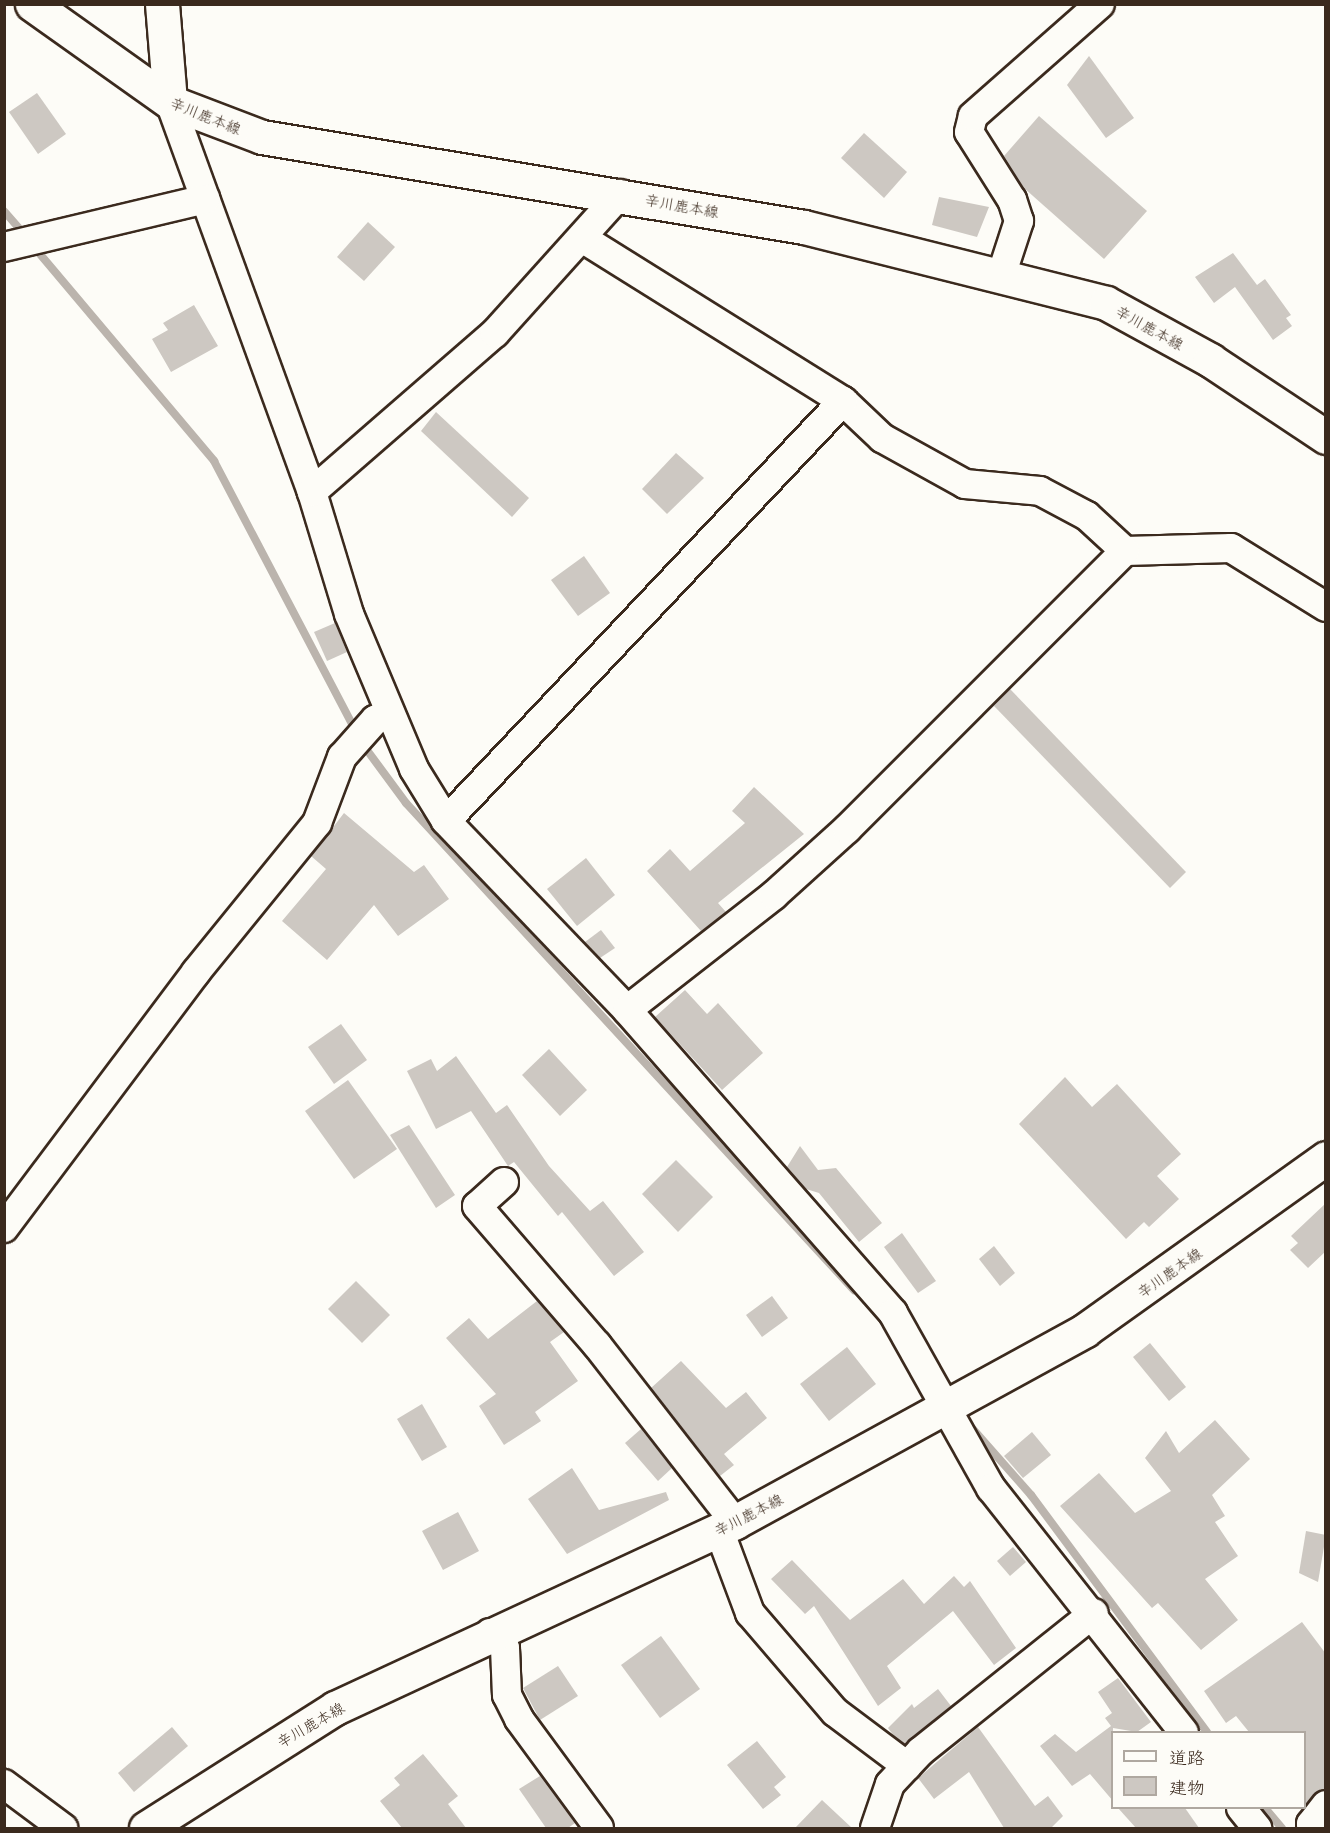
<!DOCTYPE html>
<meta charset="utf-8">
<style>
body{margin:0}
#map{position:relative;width:1330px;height:1833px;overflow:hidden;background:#fdfcf7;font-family:"Playpen Sans","Klee One",sans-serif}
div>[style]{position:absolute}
.stream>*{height:8px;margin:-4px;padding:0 4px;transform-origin:4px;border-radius:4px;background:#bbb4ad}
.building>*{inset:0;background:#cdc8c2}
.roads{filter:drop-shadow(2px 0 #3b2a1e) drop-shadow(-2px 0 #3b2a1e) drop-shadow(0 2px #3b2a1e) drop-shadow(0 -2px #3b2a1e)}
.street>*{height:28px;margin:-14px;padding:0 14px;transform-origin:14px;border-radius:14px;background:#fdfcf7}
.secondary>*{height:33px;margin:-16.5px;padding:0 16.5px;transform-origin:16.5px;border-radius:16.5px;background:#fdfcf7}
span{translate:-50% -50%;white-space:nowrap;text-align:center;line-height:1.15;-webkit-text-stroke:5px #fdfcf7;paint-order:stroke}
.street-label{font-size:15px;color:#3b2a1e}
.frame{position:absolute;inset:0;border:6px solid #3b2a1e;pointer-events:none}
.legend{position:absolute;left:1111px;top:1731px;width:195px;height:78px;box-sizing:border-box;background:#fdfcf7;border:2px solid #afa8a0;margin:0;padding:8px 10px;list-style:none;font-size:18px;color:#3b2a1e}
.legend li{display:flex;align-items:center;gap:12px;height:30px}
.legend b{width:30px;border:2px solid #afa8a0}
</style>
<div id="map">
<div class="stream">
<i style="left:4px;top:211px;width:32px;rotate:49deg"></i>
<i style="left:34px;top:247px;width:280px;rotate:49.9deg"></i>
<i style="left:214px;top:461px;width:305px;rotate:62.3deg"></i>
<i style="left:361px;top:742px;width:76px;rotate:53.6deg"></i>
<i style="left:406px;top:803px;width:662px;rotate:47.39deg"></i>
<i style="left:971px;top:1427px;width:91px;rotate:48.6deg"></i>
<i style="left:1031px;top:1495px;width:295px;rotate:53.4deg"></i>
<i style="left:1265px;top:1808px;width:26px;rotate:50deg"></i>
</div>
<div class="building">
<i style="clip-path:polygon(1089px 56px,1134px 118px,1106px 138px,1067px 85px)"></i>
<i style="clip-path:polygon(37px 93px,66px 134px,38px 154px,9px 112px)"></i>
<i style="clip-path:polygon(1039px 116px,1147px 211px,1104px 259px,1024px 188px,1004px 156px)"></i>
<i style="clip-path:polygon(864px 133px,907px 172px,884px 198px,841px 158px)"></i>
<i style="clip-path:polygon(939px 197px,989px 207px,977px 237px,932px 225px)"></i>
<i style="clip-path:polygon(368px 222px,395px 247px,364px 281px,337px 257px)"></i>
<i style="clip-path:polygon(1233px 253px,1257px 285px,1265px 279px,1291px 315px,1286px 318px,1292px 326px,1273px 340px,1235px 287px,1214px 303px,1195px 277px)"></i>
<i style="clip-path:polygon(194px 305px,218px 346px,171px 372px,152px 339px,168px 330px,163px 323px)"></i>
<i style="clip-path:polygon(436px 412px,529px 498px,512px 517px,421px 431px)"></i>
<i style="clip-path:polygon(676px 453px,704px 478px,667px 514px,642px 489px)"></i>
<i style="clip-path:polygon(584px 556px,610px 593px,578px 616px,551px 580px)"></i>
<i style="clip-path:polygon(335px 623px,347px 652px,327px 661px,314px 632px)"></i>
<i style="clip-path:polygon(1010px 689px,1186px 872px,1170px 888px,994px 706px)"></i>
<i style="clip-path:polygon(754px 787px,804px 834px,718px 903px,726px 912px,701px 931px,647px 871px,670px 849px,690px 871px,745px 823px,732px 811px)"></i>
<i style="clip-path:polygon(344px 813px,414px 872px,424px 865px,449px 899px,398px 936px,374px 905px,327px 960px,282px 921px,326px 869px,311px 856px)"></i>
<i style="clip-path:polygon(586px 858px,615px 895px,577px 926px,547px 889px)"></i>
<i style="clip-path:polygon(601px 930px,615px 948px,600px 958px,585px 942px)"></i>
<i style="clip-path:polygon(685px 990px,707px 1014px,718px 1003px,763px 1053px,722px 1090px,655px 1017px)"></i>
<i style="clip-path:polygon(341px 1024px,367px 1060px,334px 1084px,308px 1047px)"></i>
<i style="clip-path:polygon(549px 1049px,587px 1090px,560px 1116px,522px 1075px)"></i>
<i style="clip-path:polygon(456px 1056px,496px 1113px,507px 1105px,549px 1166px,590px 1211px,603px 1201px,644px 1252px,614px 1276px,562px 1212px,558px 1216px,514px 1162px,508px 1166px,471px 1111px,436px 1129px,407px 1071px,431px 1059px,437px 1071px)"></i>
<i style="clip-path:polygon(1065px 1077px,1092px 1107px,1117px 1084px,1181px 1154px,1157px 1176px,1179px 1199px,1149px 1227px,1144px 1222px,1126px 1239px,1019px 1124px)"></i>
<i style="clip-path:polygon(348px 1080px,397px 1149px,354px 1179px,305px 1111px)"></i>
<i style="clip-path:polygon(409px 1125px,455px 1195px,436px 1208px,390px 1135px)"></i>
<i style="clip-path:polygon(800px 1146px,818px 1170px,836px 1168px,882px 1223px,859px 1242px,819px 1193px,806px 1189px,787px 1167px)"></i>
<i style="clip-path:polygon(676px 1160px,713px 1197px,678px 1232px,642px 1194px)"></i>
<i style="clip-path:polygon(1326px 1203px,1326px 1251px,1308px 1268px,1290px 1250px,1298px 1243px,1291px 1236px)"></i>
<i style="clip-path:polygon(902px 1233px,936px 1281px,918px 1293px,884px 1247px)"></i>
<i style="clip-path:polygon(994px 1246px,1015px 1273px,1000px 1286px,979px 1259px)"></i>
<i style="clip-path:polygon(356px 1281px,390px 1315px,362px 1343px,328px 1309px)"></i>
<i style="clip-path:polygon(772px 1296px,788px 1318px,762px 1337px,746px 1315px)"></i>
<i style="clip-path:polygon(537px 1301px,564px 1332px,550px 1342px,578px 1381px,535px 1412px,541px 1421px,504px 1445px,479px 1406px,496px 1394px,446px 1338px,469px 1318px,488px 1339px)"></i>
<i style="clip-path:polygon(1150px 1343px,1186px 1387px,1169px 1401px,1133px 1357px)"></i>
<i style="clip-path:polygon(847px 1347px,876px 1384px,829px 1421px,800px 1384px)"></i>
<i style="clip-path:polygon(681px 1361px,726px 1408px,746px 1392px,767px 1418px,724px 1454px,734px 1465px,720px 1476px,651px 1388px)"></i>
<i style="clip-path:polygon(422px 1404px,447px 1447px,422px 1461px,397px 1419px)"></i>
<i style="clip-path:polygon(1215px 1420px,1250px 1459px,1212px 1495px,1225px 1516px,1215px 1522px,1238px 1556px,1205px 1579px,1238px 1620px,1201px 1650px,1158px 1603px,1152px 1608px,1060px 1506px,1099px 1473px,1135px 1513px,1171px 1491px,1145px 1458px,1166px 1431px,1179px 1453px)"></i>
<i style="clip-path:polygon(641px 1429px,672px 1468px,658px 1481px,625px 1443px)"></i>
<i style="clip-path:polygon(1032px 1432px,1051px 1455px,1023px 1478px,1004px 1456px)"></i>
<i style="clip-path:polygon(572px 1468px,599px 1510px,666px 1492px,669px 1500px,567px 1554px,528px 1499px)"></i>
<i style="clip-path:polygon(458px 1512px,479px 1551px,443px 1570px,422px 1531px)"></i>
<i style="clip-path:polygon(1306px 1531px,1326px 1535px,1318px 1582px,1299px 1573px)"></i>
<i style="clip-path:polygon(1013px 1547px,1026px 1562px,1010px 1576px,997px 1561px)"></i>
<i style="clip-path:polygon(792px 1560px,850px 1620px,903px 1579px,924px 1604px,954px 1576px,964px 1587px,970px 1581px,1016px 1648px,994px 1665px,953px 1611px,887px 1666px,901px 1688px,878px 1706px,814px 1606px,805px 1614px,771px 1579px)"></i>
<i style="clip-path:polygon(1302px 1622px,1326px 1654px,1326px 1789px,1305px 1806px,1305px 1732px,1249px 1732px,1236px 1716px,1226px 1723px,1204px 1691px)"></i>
<i style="clip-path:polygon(661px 1636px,700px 1689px,660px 1718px,621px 1665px)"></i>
<i style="clip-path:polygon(558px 1666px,578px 1696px,540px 1720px,523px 1688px)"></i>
<i style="clip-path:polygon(1118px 1678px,1151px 1722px,1137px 1732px,1113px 1728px,1113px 1801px,1090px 1774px,1072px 1786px,1040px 1746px,1055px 1734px,1076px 1752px,1111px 1726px,1105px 1718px,1112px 1713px,1098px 1692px)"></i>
<i style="clip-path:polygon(938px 1689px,951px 1706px,905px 1744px,894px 1736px,888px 1728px,912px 1704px,914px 1708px)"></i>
<i style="clip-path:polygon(172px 1727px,188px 1746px,134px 1792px,118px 1773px)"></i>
<i style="clip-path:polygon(978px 1727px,1035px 1806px,1048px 1796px,1063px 1816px,1051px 1828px,1004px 1828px,969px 1772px,934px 1799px,918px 1778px)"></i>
<i style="clip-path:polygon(757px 1741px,786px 1777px,774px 1787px,781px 1795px,763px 1809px,727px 1765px)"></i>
<i style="clip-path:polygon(423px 1754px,458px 1796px,448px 1804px,466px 1828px,402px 1828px,380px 1801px,400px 1785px,394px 1778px)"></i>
<i style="clip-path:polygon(540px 1776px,575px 1823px,568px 1828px,546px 1828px,519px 1789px)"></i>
<i style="clip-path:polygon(822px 1800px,852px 1828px,795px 1828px)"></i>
<i style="clip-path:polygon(1118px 1808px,1185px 1808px,1199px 1828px,1136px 1828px)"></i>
</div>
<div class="roads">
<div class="street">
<i style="left:170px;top:102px;width:415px;rotate:70deg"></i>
<i style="left:312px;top:492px;width:127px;rotate:73.1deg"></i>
<i style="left:349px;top:614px;width:168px;rotate:67.2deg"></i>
<i style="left:414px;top:769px;width:61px;rotate:58.4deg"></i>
<i style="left:446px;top:821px;width:262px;rotate:46.2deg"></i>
<i style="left:627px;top:1010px;width:403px;rotate:48.7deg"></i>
<i style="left:893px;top:1313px;width:201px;rotate:60.8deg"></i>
<i style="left:991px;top:1488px;width:311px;rotate:51.7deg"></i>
<i style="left:582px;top:238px;width:308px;rotate:32deg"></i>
<i style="left:843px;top:401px;width:54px;rotate:43.5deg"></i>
<i style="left:882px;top:438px;width:95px;rotate:29deg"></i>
<i style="left:965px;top:484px;width:75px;rotate:5.3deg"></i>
<i style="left:1040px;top:491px;width:53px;rotate:28deg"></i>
<i style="left:1087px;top:516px;width:52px;rotate:42.6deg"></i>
<i style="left:1125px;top:551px;width:106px;rotate:-1.6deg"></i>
<i style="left:1231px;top:548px;width:112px;rotate:31.8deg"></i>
<i style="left:4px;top:247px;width:207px;rotate:-13.4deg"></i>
<i style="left:1002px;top:273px;width:55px;rotate:-71.9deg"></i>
<i style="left:1019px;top:221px;width:22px;rotate:-108deg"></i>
<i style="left:1012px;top:200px;width:80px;rotate:-122.3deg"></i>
<i style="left:969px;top:132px;width:16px;rotate:-76deg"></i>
<i style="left:973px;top:116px;width:169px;rotate:-41.4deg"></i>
<i style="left:312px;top:492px;width:242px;rotate:-41deg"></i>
<i style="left:495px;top:333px;width:187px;rotate:-48deg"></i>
<i style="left:446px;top:821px;width:578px;rotate:-46.61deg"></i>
<i style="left:627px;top:1010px;width:187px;rotate:-38deg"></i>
<i style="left:774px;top:895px;width:98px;rotate:-42.1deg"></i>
<i style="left:847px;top:829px;width:393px;rotate:-45deg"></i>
<i style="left:504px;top:1182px;width:36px;rotate:138deg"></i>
<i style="left:477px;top:1206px;width:184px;rotate:49.2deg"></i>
<i style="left:597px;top:1345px;width:224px;rotate:52.1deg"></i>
<i style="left:4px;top:1228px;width:320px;rotate:-53.1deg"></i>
<i style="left:196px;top:972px;width:192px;rotate:-50.9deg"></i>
<i style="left:317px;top:823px;width:71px;rotate:-69.3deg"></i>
<i style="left:342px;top:757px;width:50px;rotate:-48.3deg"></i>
<i style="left:375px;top:720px;width:16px;rotate:-27deg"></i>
<i style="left:719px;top:1530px;width:89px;rotate:69.5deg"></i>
<i style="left:750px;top:1613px;width:130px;rotate:49.4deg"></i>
<i style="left:835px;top:1712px;width:90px;rotate:36.9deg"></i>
<i style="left:490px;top:1633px;width:21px;rotate:45deg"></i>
<i style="left:505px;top:1648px;width:47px;rotate:87.6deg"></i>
<i style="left:507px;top:1695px;width:27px;rotate:63deg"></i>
<i style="left:519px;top:1719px;width:135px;rotate:53.7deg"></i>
<i style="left:4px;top:1784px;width:74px;rotate:36.7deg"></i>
<i style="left:1241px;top:1808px;width:26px;rotate:51deg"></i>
<i style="left:875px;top:1828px;width:46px;rotate:-71.2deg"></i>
<i style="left:890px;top:1784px;width:45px;rotate:-46.8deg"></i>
<i style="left:921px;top:1751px;width:221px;rotate:-38.6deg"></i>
<i style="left:1314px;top:1828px;width:5px;rotate:-127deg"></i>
<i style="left:1311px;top:1824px;width:24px;rotate:-52deg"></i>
</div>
<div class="secondary">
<i style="left:32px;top:4px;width:169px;rotate:35.4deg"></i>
<i style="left:170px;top:102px;width:98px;rotate:20.8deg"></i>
<i style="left:262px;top:137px;width:549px;rotate:9.43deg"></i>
<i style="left:804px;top:227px;width:311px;rotate:14.1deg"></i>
<i style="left:1106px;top:303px;width:119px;rotate:28.7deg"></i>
<i style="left:1210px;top:360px;width:139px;rotate:33.6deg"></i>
<i style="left:162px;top:4px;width:98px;rotate:85.3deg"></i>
<i style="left:146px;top:1828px;width:224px;rotate:-32.4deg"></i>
<i style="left:335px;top:1708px;width:441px;rotate:-24.9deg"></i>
<i style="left:735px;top:1522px;width:399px;rotate:-28.7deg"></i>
<i style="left:1085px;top:1330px;width:296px;rotate:-35.5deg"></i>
</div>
</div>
<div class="street-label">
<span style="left:206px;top:115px;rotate:22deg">辛川鹿本線</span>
<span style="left:682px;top:205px;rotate:10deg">辛川鹿本線</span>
<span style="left:1150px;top:327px;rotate:29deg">辛川鹿本線</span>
<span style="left:1169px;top:1272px;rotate:-35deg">辛川鹿本線</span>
<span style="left:748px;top:1514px;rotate:-27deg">辛川鹿本線</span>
<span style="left:310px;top:1724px;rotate:-30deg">辛川鹿本線</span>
</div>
<div class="frame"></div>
<ul class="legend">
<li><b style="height:8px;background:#fdfcf7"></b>道路</li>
<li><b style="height:16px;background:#cdc8c2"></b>建物</li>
</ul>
</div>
